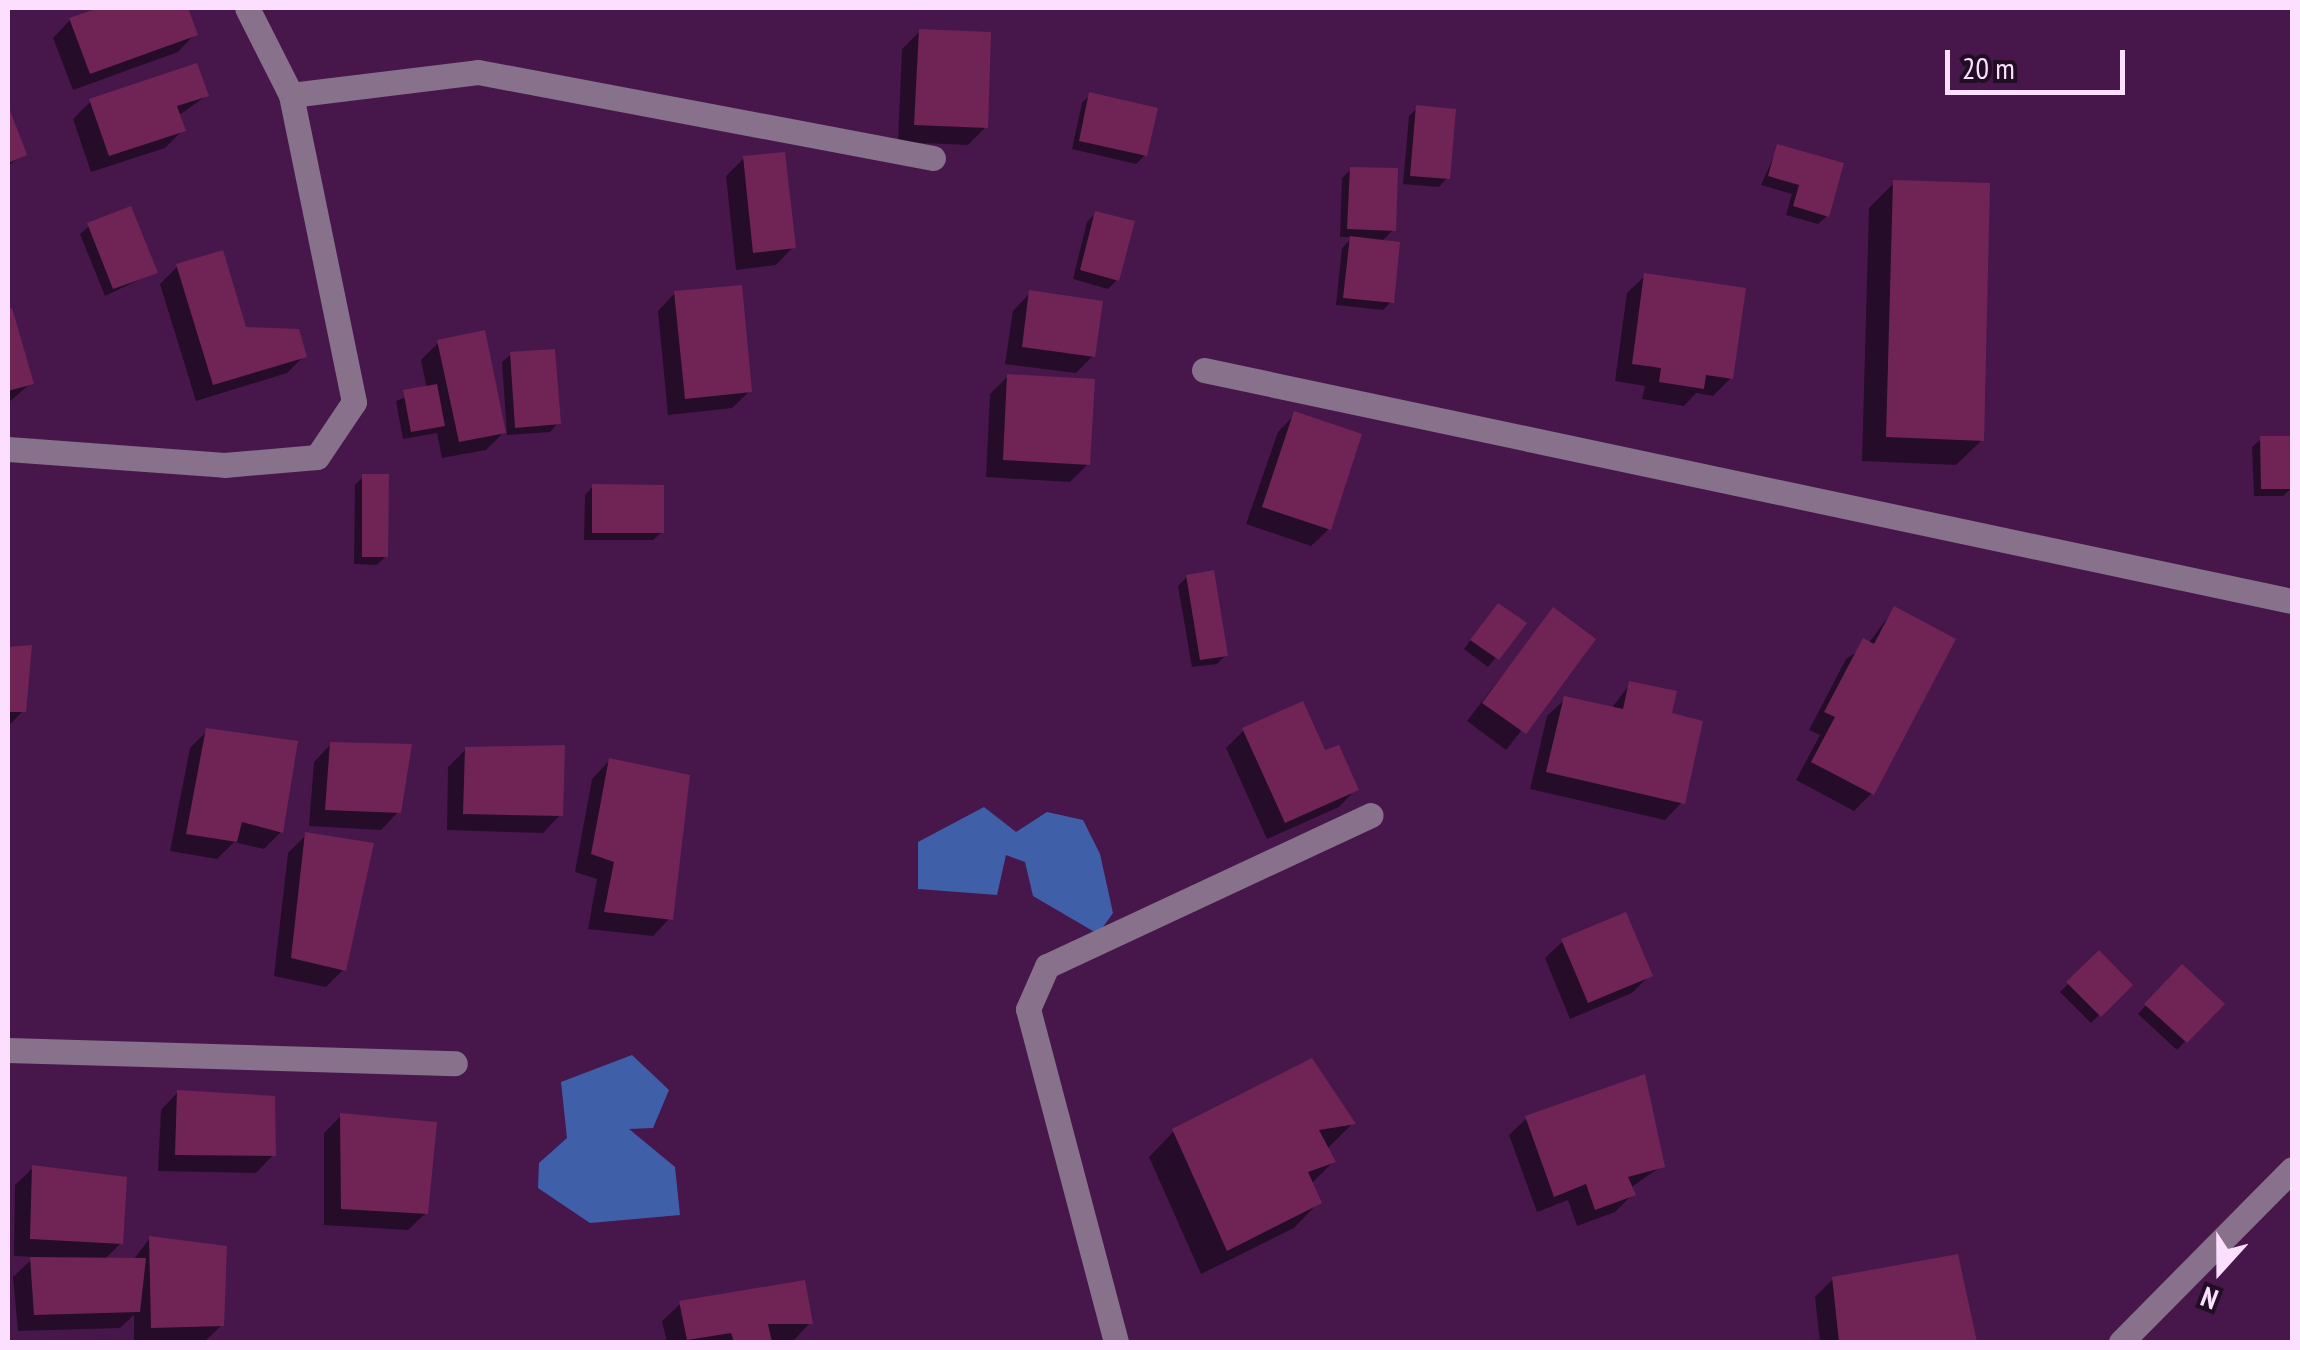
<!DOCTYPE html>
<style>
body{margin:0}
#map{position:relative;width:2300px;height:1350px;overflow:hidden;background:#47174c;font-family:"PT Sans Narrow",sans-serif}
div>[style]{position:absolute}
.water>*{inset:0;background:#3f60a8}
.shadow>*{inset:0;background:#0007}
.building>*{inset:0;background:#6f2455}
.minor>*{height:25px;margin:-12.5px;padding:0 12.5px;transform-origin:12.5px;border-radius:12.5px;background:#88718a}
span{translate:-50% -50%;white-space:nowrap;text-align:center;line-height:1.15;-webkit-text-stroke:10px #220e24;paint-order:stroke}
.frame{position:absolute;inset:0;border:10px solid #fcdfff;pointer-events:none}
.north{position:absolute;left:2170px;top:1220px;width:100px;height:100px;-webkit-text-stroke:8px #220e24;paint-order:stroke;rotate:201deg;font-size:28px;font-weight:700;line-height:40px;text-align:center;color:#fcdfff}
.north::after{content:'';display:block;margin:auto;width:35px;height:45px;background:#fcdfff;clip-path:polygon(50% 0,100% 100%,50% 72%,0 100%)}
.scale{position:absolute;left:1945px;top:50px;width:180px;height:45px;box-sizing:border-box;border:5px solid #fcdfff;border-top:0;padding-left:12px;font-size:30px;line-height:35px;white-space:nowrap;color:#fcdfff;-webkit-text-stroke:8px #220e24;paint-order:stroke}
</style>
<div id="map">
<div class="water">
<i style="clip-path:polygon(984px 807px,1016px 832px,1047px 812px,1083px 820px,1100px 854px,1113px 913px,1098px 934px,1033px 896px,1025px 862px,1006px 855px,997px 895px,918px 889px,918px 842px)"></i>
<i style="clip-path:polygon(632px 1055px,669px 1090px,653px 1128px,629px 1129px,675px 1167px,680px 1215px,590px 1223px,538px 1188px,539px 1163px,567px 1138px,561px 1082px)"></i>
</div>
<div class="shadow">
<i style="clip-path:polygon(106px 8px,185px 8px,195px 34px,178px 52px,73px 90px,53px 38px,70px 20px)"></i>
<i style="clip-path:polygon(920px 31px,986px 127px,968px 145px,898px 142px,902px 49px)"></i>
<i style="clip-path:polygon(1090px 95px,1145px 155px,1136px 164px,1072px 149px,1082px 103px)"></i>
<i style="clip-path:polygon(206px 96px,178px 116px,183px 130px,165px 148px,91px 172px,73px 119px,91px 101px)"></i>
<i style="clip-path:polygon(1417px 108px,1447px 178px,1439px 187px,1403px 184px,1409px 116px)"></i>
<i style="clip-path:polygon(8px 111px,24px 154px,8px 166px)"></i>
<i style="clip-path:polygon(1778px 147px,1827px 216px,1818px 224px,1786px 215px,1792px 194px,1761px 185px)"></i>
<i style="clip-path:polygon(744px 158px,793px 247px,776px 265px,736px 270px,726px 176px)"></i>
<i style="clip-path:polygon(1351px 169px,1393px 230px,1381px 242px,1391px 302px,1383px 310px,1336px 305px,1342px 248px,1353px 237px,1340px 237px,1342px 178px)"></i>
<i style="clip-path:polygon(1894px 183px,1982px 440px,1956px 465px,1862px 461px,1869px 208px)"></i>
<i style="clip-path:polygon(1096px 213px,1117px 280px,1108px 289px,1073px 279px,1087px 222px)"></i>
<i style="clip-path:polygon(89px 226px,155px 272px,105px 296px,80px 234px)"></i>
<i style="clip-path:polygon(178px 266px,244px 329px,304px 356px,287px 373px,196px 401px,160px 284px)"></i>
<i style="clip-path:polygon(1645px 276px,1731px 378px,1713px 396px,1696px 393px,1684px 406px,1642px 399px,1645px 386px,1615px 381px,1627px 293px)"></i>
<i style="clip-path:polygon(675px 293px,750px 391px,732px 408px,668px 415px,658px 311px)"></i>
<i style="clip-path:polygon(1030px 293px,1093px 356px,1076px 373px,1005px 364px,1013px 311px)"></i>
<i style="clip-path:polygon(11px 311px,31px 383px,8px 403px,8px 312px)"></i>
<i style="clip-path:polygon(439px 342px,504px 432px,486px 450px,442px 458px,437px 433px,403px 439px,396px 401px,427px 389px,421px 360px)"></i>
<i style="clip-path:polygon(511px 354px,558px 423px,550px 432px,507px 435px,502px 362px)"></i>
<i style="clip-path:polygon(1008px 376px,1088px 464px,1070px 482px,986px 477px,990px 394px)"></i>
<i style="clip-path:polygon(1295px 414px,1329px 529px,1311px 546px,1246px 524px,1278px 432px)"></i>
<i style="clip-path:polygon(2261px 439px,2292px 488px,2283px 496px,2254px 496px,2252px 447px)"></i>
<i style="clip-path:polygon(363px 477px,386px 556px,377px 565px,354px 564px,355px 485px)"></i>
<i style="clip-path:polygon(593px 486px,662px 532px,653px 540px,584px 540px,585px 495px)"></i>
<i style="clip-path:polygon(1187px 577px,1226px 655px,1217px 664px,1192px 667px,1178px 586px)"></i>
<i style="clip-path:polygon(1894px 609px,1872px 793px,1854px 811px,1796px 780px,1820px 735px,1809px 730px,1846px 659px,1868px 644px)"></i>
<i style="clip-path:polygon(1553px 610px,1593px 640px,1506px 750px,1467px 721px)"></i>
<i style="clip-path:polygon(1490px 614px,1523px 624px,1488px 667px,1464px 649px)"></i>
<i style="clip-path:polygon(29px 648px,24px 710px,8px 726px,8px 650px)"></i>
<i style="clip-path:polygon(1630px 684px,1669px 715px,1682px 802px,1665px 820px,1530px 789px,1547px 716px,1565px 699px,1611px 709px)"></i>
<i style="clip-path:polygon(1244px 730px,1324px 754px,1356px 789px,1339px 807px,1267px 839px,1226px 748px)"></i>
<i style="clip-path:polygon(207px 731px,281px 832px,264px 849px,234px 842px,217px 859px,170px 851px,190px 748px)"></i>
<i style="clip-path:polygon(331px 744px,398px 812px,381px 830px,309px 826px,314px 762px)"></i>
<i style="clip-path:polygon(466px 749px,560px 815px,543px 833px,447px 830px,448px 767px)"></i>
<i style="clip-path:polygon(609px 761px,670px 918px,653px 936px,588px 929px,597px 879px,575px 872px,592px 779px)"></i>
<i style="clip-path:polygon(306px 835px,343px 970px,326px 987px,274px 976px,288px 853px)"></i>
<i style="clip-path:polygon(1563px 941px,1650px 975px,1632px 993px,1570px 1019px,1545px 958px)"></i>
<i style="clip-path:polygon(2099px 954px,2130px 985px,2091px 1023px,2060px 992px)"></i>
<i style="clip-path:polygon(2182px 967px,2221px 1004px,2177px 1050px,2138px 1014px)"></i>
<i style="clip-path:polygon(178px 1092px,273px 1155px,256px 1173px,158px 1171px,161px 1110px)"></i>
<i style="clip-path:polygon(341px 1116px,426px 1213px,408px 1230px,324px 1225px,324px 1133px)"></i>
<i style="clip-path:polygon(1527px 1118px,1662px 1166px,1630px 1188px,1633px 1194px,1615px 1212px,1577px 1226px,1568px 1200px,1537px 1212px,1509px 1135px)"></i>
<i style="clip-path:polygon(1353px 1123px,1326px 1150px,1333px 1162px,1311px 1184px,1319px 1202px,1294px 1228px,1201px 1274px,1149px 1157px,1174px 1131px)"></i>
<i style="clip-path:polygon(33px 1168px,121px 1243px,104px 1260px,133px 1260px,150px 1238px,222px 1325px,204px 1342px,134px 1342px,134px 1315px,120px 1328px,18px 1331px,13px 1277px,34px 1257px,14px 1256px,15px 1185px)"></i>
<i style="clip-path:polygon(1956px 1257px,1975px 1342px,1820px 1342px,1815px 1297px,1833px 1279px)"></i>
<i style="clip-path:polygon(680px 1304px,810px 1323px,793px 1341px,667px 1342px,662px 1321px)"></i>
</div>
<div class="building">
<i style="clip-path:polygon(99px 8px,188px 8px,198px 35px,90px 74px,69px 18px)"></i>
<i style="clip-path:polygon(919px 29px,991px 32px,988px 128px,914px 125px)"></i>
<i style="clip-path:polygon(197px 63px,209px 96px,177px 106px,186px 131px,109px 156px,89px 99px)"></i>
<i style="clip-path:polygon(1089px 92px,1158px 108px,1147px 156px,1079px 141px)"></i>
<i style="clip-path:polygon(8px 105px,27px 155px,8px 163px)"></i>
<i style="clip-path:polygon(1416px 105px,1456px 109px,1450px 179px,1410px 176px)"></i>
<i style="clip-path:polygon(1777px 144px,1844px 163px,1829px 217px,1793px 206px,1799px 185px,1768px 176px)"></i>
<i style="clip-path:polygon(785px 152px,796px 248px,753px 253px,743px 156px)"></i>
<i style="clip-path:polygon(1350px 167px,1398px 168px,1396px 231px,1347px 229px)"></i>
<i style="clip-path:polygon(1893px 180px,1990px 183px,1984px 441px,1886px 437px)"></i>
<i style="clip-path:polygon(131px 206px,158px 273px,113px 289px,87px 223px)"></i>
<i style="clip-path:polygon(1095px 211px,1135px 221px,1119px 281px,1080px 270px)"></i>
<i style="clip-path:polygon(1350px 236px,1400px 242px,1394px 303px,1343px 298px)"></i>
<i style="clip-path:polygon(223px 250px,246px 327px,299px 329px,307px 357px,213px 385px,176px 264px)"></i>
<i style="clip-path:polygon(1644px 273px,1746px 288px,1733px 379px,1706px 375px,1704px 389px,1659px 382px,1661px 368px,1632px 364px)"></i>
<i style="clip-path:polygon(742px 285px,752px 392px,685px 399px,674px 291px)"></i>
<i style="clip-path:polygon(1029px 290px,1103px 301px,1095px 357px,1022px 347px)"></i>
<i style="clip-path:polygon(12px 308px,34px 384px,8px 391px,8px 309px)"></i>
<i style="clip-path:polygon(485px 330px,506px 433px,459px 442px,437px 340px)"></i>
<i style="clip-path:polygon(555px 349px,561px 424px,515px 428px,510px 352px)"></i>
<i style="clip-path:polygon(1007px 374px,1095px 379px,1090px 465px,1003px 460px)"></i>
<i style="clip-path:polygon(437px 384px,445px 426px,411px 432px,403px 390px)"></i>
<i style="clip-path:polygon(1294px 411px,1362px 434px,1331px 530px,1262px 507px)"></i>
<i style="clip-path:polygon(2260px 436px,2292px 436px,2292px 489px,2261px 489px)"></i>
<i style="clip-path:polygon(362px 474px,389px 474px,388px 557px,362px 557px)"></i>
<i style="clip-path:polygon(592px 484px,664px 485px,664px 533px,592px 533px)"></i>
<i style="clip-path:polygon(1214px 570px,1228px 656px,1200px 660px,1186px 575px)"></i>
<i style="clip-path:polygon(1498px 603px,1527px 623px,1499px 660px,1470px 640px)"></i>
<i style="clip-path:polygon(1894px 606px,1956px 639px,1874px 795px,1811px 762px,1835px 717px,1824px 712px,1863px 638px,1874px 644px)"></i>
<i style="clip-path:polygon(1553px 607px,1596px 639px,1526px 734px,1482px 703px)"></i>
<i style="clip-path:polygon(32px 645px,26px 712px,8px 712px,8px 647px)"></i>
<i style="clip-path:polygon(1629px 681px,1677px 691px,1672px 713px,1703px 721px,1685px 804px,1546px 772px,1564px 696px,1623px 709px)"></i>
<i style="clip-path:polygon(1303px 701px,1325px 750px,1339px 745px,1359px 790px,1285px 823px,1242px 728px)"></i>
<i style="clip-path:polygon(206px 728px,298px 741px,283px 833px,242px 822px,237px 842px,186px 834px)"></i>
<i style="clip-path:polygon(330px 742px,412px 744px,401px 813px,325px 810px)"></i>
<i style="clip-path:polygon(565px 745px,563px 816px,463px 814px,465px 747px)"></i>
<i style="clip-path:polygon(609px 758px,690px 775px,673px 920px,604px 912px,614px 862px,591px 854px)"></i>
<i style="clip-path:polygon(305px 832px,374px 843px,346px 971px,291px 958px)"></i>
<i style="clip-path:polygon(1626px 912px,1653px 976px,1588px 1003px,1561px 939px)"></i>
<i style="clip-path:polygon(2099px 950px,2133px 985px,2101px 1017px,2066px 982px)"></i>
<i style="clip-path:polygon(2182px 964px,2225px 1004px,2187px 1043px,2144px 1004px)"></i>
<i style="clip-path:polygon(1312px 1058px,1356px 1124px,1319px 1130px,1336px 1162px,1308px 1172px,1322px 1203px,1227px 1251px,1172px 1129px)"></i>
<i style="clip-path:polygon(1645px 1074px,1665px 1167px,1628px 1177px,1636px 1195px,1595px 1210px,1586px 1184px,1554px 1197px,1525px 1116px)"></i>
<i style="clip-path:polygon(177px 1090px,275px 1096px,276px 1156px,175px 1155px)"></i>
<i style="clip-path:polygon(340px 1113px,437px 1122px,428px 1214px,341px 1209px)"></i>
<i style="clip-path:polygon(32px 1165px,127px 1177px,123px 1244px,30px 1239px)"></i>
<i style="clip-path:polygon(149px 1236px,227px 1246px,224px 1326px,151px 1328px)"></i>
<i style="clip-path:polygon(1958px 1254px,1977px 1342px,1839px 1342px,1832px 1277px)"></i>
<i style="clip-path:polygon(30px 1257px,146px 1258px,140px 1312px,34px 1315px)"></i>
<i style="clip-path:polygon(805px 1280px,813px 1324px,768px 1324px,772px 1342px,734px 1342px,731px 1333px,687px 1340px,679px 1301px)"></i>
</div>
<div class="minor">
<i style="left:291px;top:95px;width:188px;rotate:-7deg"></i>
<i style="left:478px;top:72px;width:463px;rotate:10.7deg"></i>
<i style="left:1204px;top:370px;width:1112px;rotate:11.99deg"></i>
<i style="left:8px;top:449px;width:217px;rotate:4.2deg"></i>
<i style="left:224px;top:465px;width:93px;rotate:-4.9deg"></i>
<i style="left:317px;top:457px;width:66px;rotate:-56.1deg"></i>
<i style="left:354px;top:402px;width:313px;rotate:-101.6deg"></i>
<i style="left:291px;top:95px;width:97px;rotate:-116.8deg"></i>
<i style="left:8px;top:1050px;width:447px;rotate:1.7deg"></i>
<i style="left:1116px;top:1342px;width:344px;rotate:-104.8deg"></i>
<i style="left:1028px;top:1009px;width:47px;rotate:-66.2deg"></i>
<i style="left:1047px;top:966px;width:357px;rotate:-25deg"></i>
<i style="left:2121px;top:1342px;width:243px;rotate:-45.3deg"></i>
</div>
<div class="frame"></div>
<div class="north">N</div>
<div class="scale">20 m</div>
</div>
